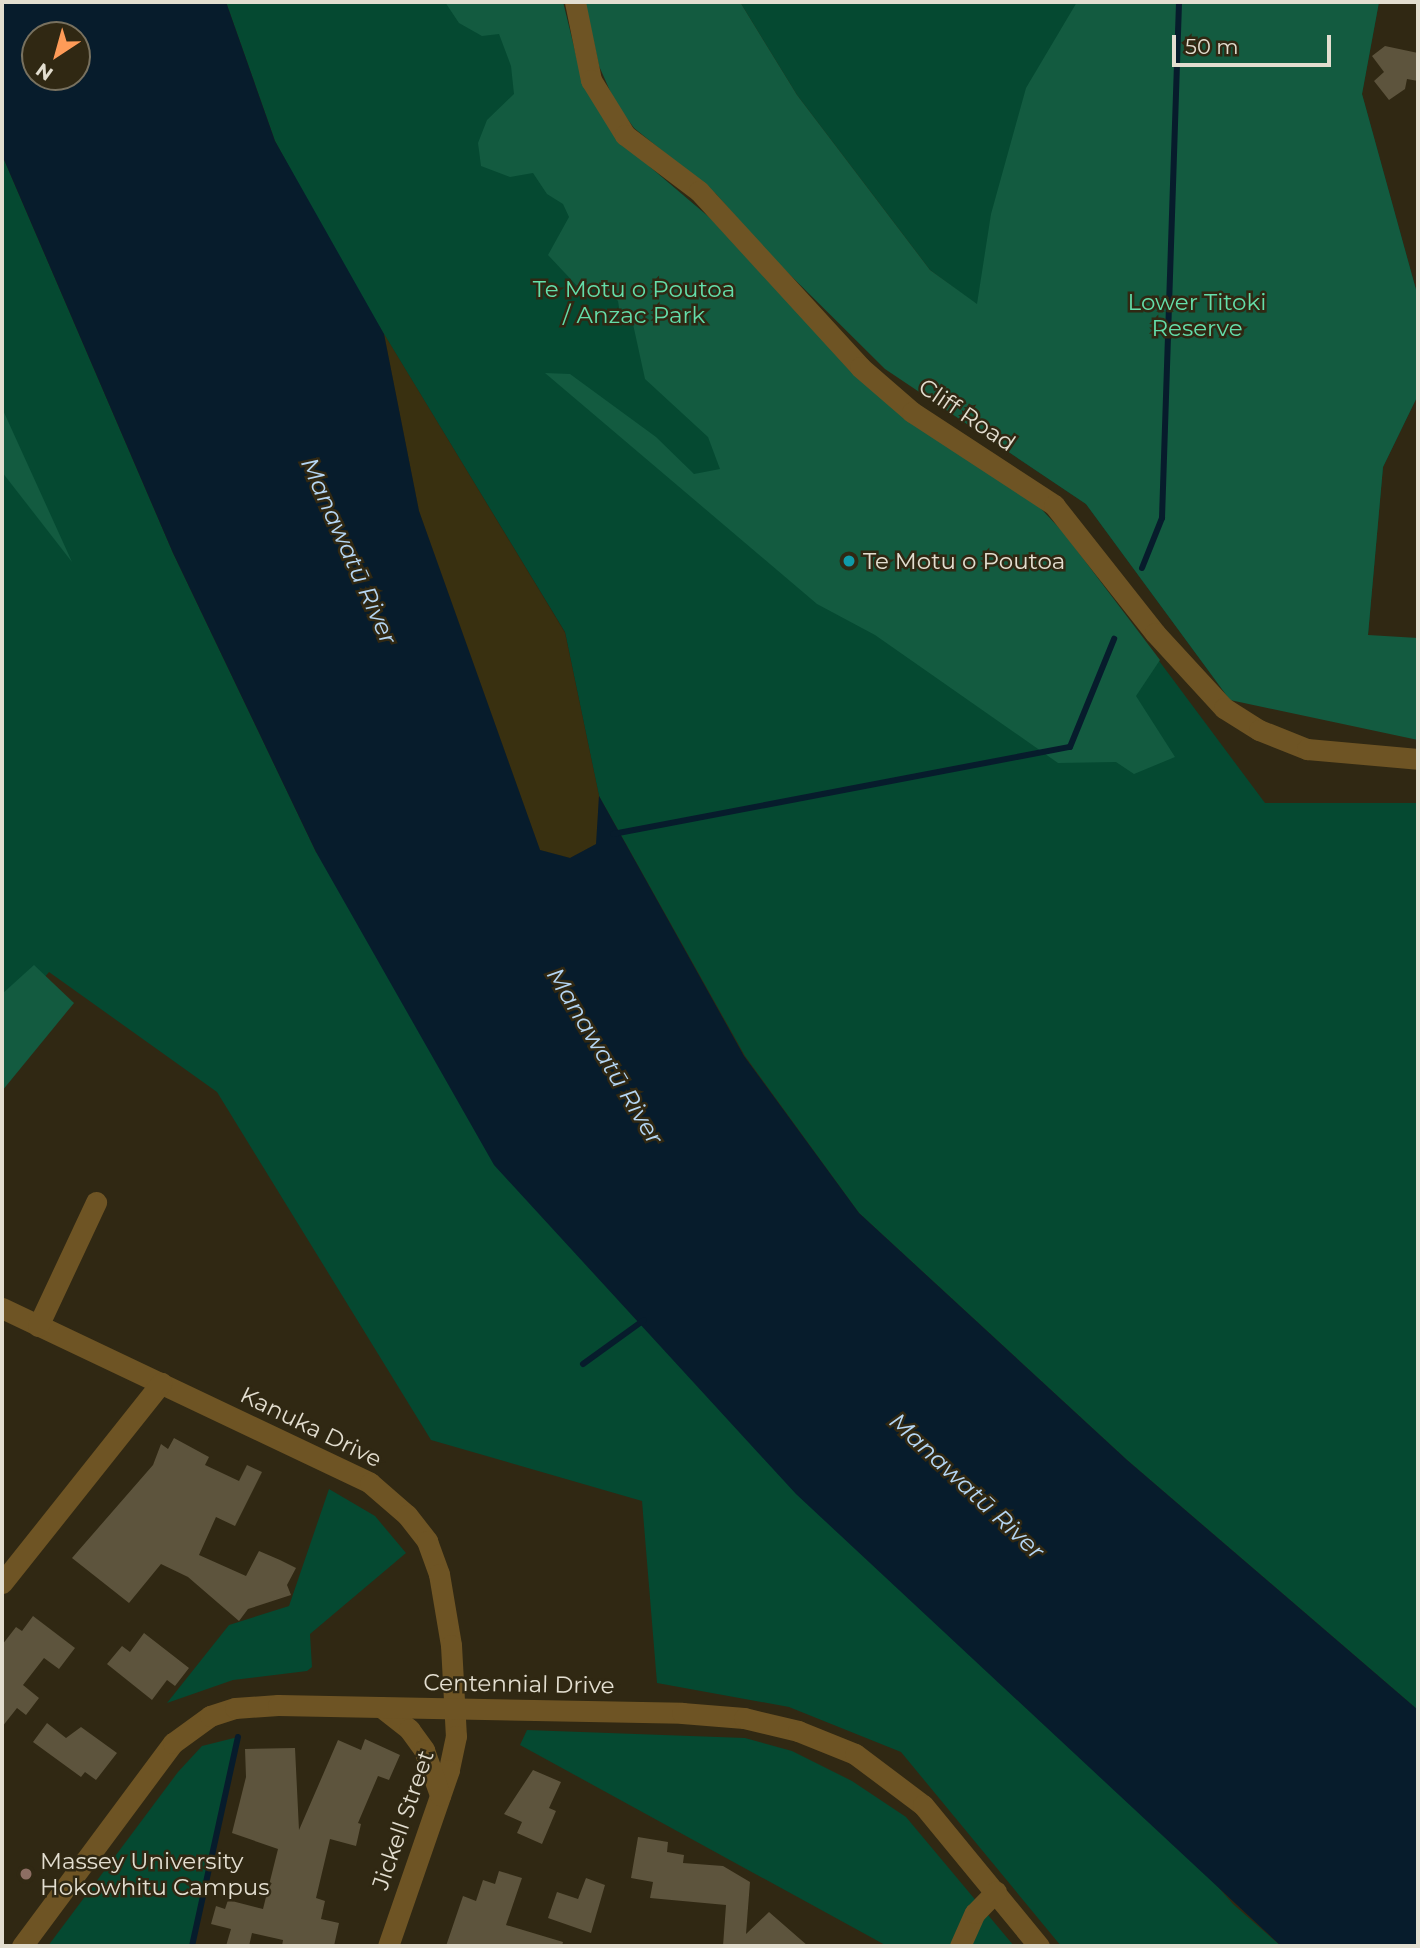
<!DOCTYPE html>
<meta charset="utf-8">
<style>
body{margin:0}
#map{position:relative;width:1420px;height:1948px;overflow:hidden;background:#302813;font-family:Montserrat,sans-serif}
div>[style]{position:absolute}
.green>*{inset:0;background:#054931}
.forest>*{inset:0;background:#135b40}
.sand>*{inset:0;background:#393010}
.water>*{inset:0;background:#071c2c}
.stream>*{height:6px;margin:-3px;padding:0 3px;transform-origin:3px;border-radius:3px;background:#071c2c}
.building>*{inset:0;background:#5d543d}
.minor>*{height:21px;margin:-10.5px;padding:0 10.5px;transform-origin:10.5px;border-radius:10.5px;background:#6e5424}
.dots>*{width:19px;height:19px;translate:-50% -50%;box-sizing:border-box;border:4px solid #302813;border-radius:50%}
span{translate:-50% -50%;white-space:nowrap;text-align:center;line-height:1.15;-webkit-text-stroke:5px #302813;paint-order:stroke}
.park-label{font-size:23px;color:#64deaa}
.street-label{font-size:23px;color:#e3ded0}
.poi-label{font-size:23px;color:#e3ded0}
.left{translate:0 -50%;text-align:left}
.water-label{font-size:24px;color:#b5d6f3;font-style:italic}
.frame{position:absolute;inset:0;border:4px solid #e3ded0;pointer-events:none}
.north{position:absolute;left:21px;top:21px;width:70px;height:70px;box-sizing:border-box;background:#302813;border:2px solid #78715f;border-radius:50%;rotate:216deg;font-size:19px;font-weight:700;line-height:28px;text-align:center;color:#e3ded0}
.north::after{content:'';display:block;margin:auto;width:24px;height:32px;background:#fe9b58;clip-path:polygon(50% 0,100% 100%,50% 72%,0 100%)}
.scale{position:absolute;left:1172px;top:35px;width:159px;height:32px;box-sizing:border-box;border:4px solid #e3ded0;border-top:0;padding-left:9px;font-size:21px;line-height:24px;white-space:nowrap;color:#e3ded0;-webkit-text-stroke:5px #302813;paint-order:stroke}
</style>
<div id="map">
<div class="green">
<i style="clip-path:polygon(226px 2px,563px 2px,582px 80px,650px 167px,710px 218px,822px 337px,1063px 532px,1265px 803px,1418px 803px,1418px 1710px,1127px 1460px,859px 1213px,745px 1056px,599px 796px,565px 632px,345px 270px,275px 141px)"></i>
<i style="clip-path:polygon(740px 2px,1379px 2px,1362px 94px,1418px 297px,1418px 395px,1383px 467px,1368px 635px,1230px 700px,1086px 504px,949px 412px,977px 305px,930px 270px,797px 95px)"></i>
<i style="clip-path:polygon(2px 155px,173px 553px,316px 852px,1233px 1904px,1281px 1946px,1061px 1946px,901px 1752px,789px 1707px,657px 1683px,642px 1501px,431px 1440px,217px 1092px,49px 972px,2px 1028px)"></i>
<i style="clip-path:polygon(329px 1489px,375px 1516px,406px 1553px,310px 1634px,312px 1667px,307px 1671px,233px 1680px,167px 1703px,229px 1625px,289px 1606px)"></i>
<i style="clip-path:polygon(527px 1730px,745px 1738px,792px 1751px,852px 1781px,906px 1817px,1014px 1946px,887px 1946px,520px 1745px)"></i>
<i style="clip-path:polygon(238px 1737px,192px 1946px,48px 1946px,178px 1772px,202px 1746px)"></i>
</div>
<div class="forest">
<i style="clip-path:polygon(445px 2px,563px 2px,582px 80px,650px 167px,710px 218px,822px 337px,1029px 496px,1063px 532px,1160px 660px,1136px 696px,1175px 757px,1134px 774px,1116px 762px,1058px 763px,875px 635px,817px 604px,545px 373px,570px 374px,656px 437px,694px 474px,720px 469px,708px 437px,645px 379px,633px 324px,620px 314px,618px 301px,603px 285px,579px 288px,548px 255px,569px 217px,563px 204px,547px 194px,533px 173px,510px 177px,481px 166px,478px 143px,487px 120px,514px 94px,511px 66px,499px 34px,482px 36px,459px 23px)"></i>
<i style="clip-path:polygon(585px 2px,740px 2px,797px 95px,930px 270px,977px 304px,991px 214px,1026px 88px,1077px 2px,1379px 2px,1362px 94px,1418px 297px,1418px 395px,1383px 467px,1368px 635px,1418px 638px,1418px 740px,1230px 700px,1086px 504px,885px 369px,768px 253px,716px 194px,634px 128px,615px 102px,599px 66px)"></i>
<i style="clip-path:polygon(2px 408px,72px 562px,2px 472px)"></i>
<i style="clip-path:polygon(34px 965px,74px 1003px,2px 1091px,2px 994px)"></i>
</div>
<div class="sand">
<i style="clip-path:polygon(384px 334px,565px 633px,599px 796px,597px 844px,570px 858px,540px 850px,419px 511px)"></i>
</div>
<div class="water">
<i style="clip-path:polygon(evenodd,2px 2px,226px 2px,275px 141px,384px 334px,419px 511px,540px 850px,570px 858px,596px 844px,599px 796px,744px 1056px,859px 1213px,1127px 1460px,1418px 1710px,1418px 1946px,1281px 1946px,796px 1494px,494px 1165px,316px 852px,173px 553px,2px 155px,2px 2px,35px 35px,77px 35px,77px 77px,35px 77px,35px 35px)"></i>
</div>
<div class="stream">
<i style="left:1142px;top:568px;width:54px;rotate:-68.2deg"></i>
<i style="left:1162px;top:518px;width:516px;rotate:-88.11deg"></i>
<i style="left:613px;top:834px;width:465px;rotate:-10.8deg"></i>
<i style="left:1070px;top:747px;width:117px;rotate:-67.8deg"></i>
<i style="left:583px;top:1364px;width:75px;rotate:-35.8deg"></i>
<i style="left:192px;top:1946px;width:214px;rotate:-77.6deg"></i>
</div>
<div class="building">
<i style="clip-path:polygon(1385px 46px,1418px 53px,1418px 81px,1407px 79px,1405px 89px,1389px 100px,1374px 81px,1384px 72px,1372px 56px)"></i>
<i style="clip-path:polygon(174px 1438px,209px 1457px,205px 1465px,239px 1481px,247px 1465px,262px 1472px,235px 1526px,216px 1517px,199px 1555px,246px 1576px,259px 1551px,280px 1560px,296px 1568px,287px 1585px,291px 1595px,248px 1609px,239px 1621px,188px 1577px,161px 1564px,129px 1603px,72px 1558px,153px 1465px,161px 1444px,168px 1449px)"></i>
<i style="clip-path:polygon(33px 1616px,75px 1648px,59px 1669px,44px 1658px,23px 1685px,39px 1698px,26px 1715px,17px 1708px,2px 1727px,2px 1645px,16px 1627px,22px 1631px)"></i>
<i style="clip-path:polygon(144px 1633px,189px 1668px,175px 1686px,167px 1680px,152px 1700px,107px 1664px,122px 1646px,130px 1652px)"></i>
<i style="clip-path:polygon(47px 1723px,66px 1738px,81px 1727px,117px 1753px,96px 1780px,85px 1772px,81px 1777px,33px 1742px)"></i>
<i style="clip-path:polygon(365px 1739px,400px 1755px,389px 1780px,378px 1776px,358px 1823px,361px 1824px,356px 1846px,330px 1839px,316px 1898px,325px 1901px,321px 1919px,339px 1923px,334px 1946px,282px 1946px,283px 1940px,252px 1933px,249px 1946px,226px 1946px,231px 1929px,211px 1924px,216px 1906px,225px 1909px,228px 1900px,263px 1909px,278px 1849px,232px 1833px,246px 1777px,245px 1749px,295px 1748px,299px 1830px,338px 1740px,361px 1750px)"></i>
<i style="clip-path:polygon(533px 1770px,561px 1782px,549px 1808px,556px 1811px,542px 1844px,517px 1833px,522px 1822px,504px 1814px)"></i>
<i style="clip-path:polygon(638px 1837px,668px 1842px,667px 1852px,684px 1855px,683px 1863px,723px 1866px,750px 1882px,746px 1934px,769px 1912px,808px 1946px,723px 1946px,726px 1905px,650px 1898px,653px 1882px,631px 1878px)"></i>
<i style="clip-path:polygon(499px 1871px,522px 1878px,506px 1925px,563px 1942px,562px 1946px,446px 1946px,463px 1896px,476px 1901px,483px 1880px,495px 1884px)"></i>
<i style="clip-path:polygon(586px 1878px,605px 1885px,591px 1933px,548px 1918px,557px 1892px,578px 1899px)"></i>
</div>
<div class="minor">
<i style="left:575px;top:2px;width:80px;rotate:78.4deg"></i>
<i style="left:591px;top:80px;width:65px;rotate:58.3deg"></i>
<i style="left:625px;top:135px;width:93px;rotate:37.1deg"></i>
<i style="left:699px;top:191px;width:239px;rotate:47.5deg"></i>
<i style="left:860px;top:367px;width:69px;rotate:40.9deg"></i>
<i style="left:912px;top:412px;width:170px;rotate:33.2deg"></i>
<i style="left:1054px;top:505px;width:163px;rotate:51.7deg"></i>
<i style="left:1155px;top:633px;width:102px;rotate:47.4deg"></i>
<i style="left:1224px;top:708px;width:41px;rotate:32.2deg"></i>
<i style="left:1259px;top:730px;width:52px;rotate:21.6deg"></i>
<i style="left:1307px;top:749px;width:111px;rotate:5.1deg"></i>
<i style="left:2px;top:1308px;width:407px;rotate:25.4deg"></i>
<i style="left:370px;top:1483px;width:49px;rotate:40.9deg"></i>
<i style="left:407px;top:1515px;width:33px;rotate:52deg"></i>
<i style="left:427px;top:1541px;width:35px;rotate:70deg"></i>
<i style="left:439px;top:1574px;width:72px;rotate:80.4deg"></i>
<i style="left:451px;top:1645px;width:91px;rotate:86.9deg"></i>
<i style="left:456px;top:1736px;width:35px;rotate:102deg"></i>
<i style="left:449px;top:1770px;width:186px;rotate:109.1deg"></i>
<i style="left:38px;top:1326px;width:137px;rotate:-64.9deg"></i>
<i style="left:2px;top:1583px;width:256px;rotate:-51.5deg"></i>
<i style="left:381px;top:1707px;width:36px;rotate:38deg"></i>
<i style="left:409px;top:1729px;width:26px;rotate:54deg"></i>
<i style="left:424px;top:1750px;width:48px;rotate:70.4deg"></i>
<i style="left:22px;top:1946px;width:253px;rotate:-53.4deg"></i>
<i style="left:173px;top:1743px;width:46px;rotate:-36.1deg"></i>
<i style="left:210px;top:1716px;width:26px;rotate:-18deg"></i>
<i style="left:235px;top:1708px;width:43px;rotate:-4deg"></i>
<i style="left:278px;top:1705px;width:404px;rotate:1.1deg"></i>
<i style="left:682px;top:1713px;width:62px;rotate:4.6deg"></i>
<i style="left:744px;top:1718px;width:56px;rotate:13.5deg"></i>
<i style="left:798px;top:1731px;width:61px;rotate:22deg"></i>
<i style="left:855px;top:1754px;width:85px;rotate:36.9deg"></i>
<i style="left:923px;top:1805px;width:183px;rotate:50.6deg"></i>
<i style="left:960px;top:1946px;width:36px;rotate:-66deg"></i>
<i style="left:975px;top:1913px;width:30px;rotate:-46deg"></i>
</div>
<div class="dots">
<i style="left:849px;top:561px;background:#0f9aa8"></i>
<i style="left:26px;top:1874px;background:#8d6e63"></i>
</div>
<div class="park-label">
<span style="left:634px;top:302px">Te Motu o Poutoa<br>/ Anzac Park</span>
<span style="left:1197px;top:315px">Lower Titoki<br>Reserve</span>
</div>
<div class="street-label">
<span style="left:967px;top:415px;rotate:34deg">Cliff Road</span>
<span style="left:311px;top:1427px;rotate:26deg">Kanuka Drive</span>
<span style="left:519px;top:1684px;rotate:1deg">Centennial Drive</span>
<span style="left:403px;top:1820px;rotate:-71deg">Jickell Street</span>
</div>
<div class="poi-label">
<span class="left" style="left:863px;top:561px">Te Motu o Poutoa</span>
<span class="left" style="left:40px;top:1874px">Massey University<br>Hokowhitu Campus</span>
</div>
<div class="water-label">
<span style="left:349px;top:551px;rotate:66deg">Manawatū River</span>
<span style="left:605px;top:1056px;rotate:59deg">Manawatū River</span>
<span style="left:967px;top:1486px;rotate:43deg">Manawatū River</span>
</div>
<div class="frame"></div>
<div class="north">N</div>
<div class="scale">50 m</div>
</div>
